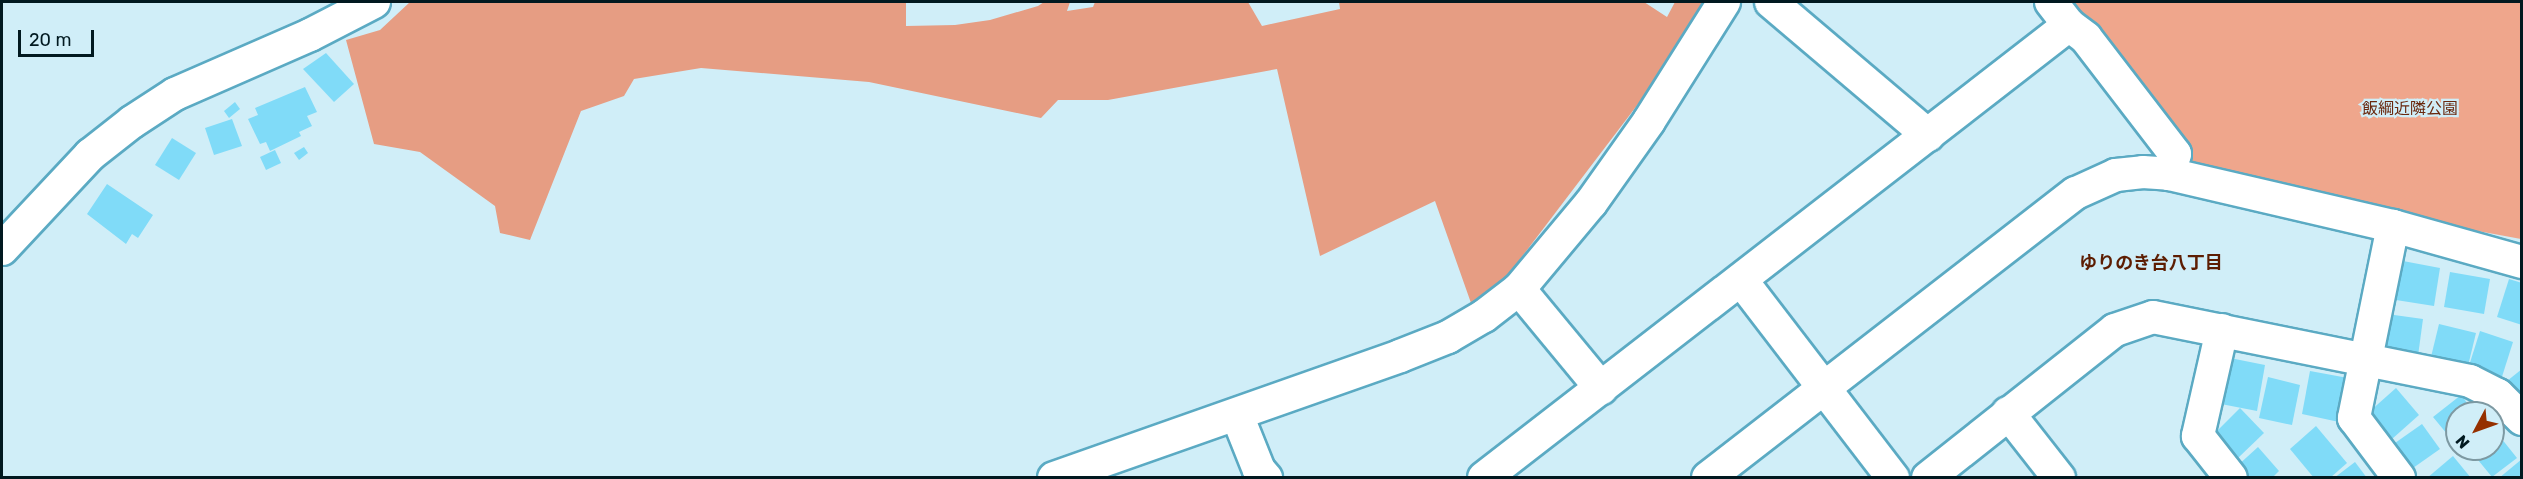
<!DOCTYPE html>
<meta charset="utf-8">
<style>
body{margin:0}
#map{position:relative;width:2523px;height:479px;overflow:hidden;background:#d0eef8;font-family:Rubik,"Noto Sans JP",sans-serif}
div>[style]{position:absolute}
.green>*{inset:0;background:#efa68c}
.forest>*{inset:0;background:#e69d83}
.building>*{inset:0;background:#80dbf8}
.roads{filter:drop-shadow(2px 0 #5baac3) drop-shadow(-2px 0 #5baac3) drop-shadow(0 2px #5baac3) drop-shadow(0 -2px #5baac3)}
.minor>*{height:32px;margin:-16px;padding:0 16px;transform-origin:16px;border-radius:16px;background:#fff}
span{translate:-50% -50%;white-space:nowrap;text-align:center;line-height:1.15;-webkit-text-stroke:4.5px #d0eef8;paint-order:stroke}
.park-label{font-size:16px;color:#6a290f}
.neighbourhood-label{font-size:18px;color:#5d1d02;font-weight:700}
.frame{position:absolute;inset:0;border:3px solid #011920;pointer-events:none}
.north{position:absolute;left:2445px;top:401px;width:60px;height:60px;box-sizing:border-box;background:#d0eef8;border:2px solid #7d99a2;border-radius:50%;rotate:229deg;font-size:16px;font-weight:700;line-height:24px;text-align:center;color:#011920}
.north::after{content:'';display:block;margin:auto;width:21px;height:27px;background:#953000;clip-path:polygon(50% 0,100% 100%,50% 72%,0 100%)}
.scale{position:absolute;left:18px;top:30px;width:76px;height:27px;box-sizing:border-box;border:3px solid #011920;border-top:0;padding-left:8px;font-size:18px;line-height:21px;white-space:nowrap;color:#011920;-webkit-text-stroke:4px #d0eef8;paint-order:stroke}
</style>
<div id="map">
<div class="green">
<i style="clip-path:polygon(2059px 2px,2521px 2px,2521px 239px,2169px 174px)"></i>
</div>
<div class="forest">
<i style="clip-path:polygon(410px 2px,906px 2px,906px 26px,955px 25px,990px 20px,1038px 6px,1044px 2px,1070px 2px,1067px 11px,1093px 7px,1095px 2px,1248px 2px,1262px 26px,1340px 9px,1339px 2px,1644px 2px,1667px 17px,1675px 2px,1710px 2px,1670px 62px,1508px 275px,1471px 303px,1435px 201px,1320px 256px,1277px 69px,1108px 100px,1058px 100px,1041px 118px,869px 82px,701px 68px,634px 79px,624px 96px,581px 111px,530px 240px,500px 233px,495px 206px,420px 152px,374px 144px,346px 40px,380px 30px)"></i>
</div>
<div class="building">
<i style="clip-path:polygon(326px 53px,354px 84px,334px 102px,303px 69px)"></i>
<i style="clip-path:polygon(305px 87px,317px 112px,307px 116px,312px 126px,299px 132px,301px 136px,270px 151px,266px 142px,260px 144px,248px 119px,258px 115px,255px 108px)"></i>
<i style="clip-path:polygon(235px 102px,240px 109px,229px 118px,224px 111px)"></i>
<i style="clip-path:polygon(232px 119px,242px 146px,214px 155px,205px 128px)"></i>
<i style="clip-path:polygon(172px 138px,196px 153px,179px 180px,155px 165px)"></i>
<i style="clip-path:polygon(304px 147px,308px 153px,299px 160px,294px 153px)"></i>
<i style="clip-path:polygon(275px 150px,281px 163px,266px 170px,260px 157px)"></i>
<i style="clip-path:polygon(107px 184px,153px 215px,138px 238px,132px 234px,126px 244px,87px 214px)"></i>
<i style="clip-path:polygon(2403px 261px,2440px 268px,2434px 306px,2396px 300px)"></i>
<i style="clip-path:polygon(2450px 272px,2490px 279px,2484px 314px,2444px 307px)"></i>
<i style="clip-path:polygon(2509px 279px,2522px 283px,2522px 325px,2497px 317px)"></i>
<i style="clip-path:polygon(2387px 314px,2423px 319px,2418px 356px,2382px 352px)"></i>
<i style="clip-path:polygon(2439px 324px,2476px 333px,2467px 370px,2430px 361px)"></i>
<i style="clip-path:polygon(2480px 331px,2513px 342px,2500px 383px,2467px 372px)"></i>
<i style="clip-path:polygon(2230px 358px,2265px 365px,2257px 411px,2221px 404px)"></i>
<i style="clip-path:polygon(2522px 369px,2522px 397px,2507px 381px)"></i>
<i style="clip-path:polygon(2310px 371px,2348px 378px,2339px 422px,2302px 414px)"></i>
<i style="clip-path:polygon(2268px 377px,2300px 385px,2292px 425px,2259px 418px)"></i>
<i style="clip-path:polygon(2396px 388px,2419px 415px,2392px 439px,2369px 412px)"></i>
<i style="clip-path:polygon(2461px 395px,2475px 413px,2457px 413px,2457px 446px,2433px 417px)"></i>
<i style="clip-path:polygon(2240px 408px,2264px 433px,2238px 458px,2214px 434px)"></i>
<i style="clip-path:polygon(2422px 424px,2440px 449px,2413px 468px,2395px 443px)"></i>
<i style="clip-path:polygon(2316px 426px,2347px 463px,2330px 478px,2314px 478px,2290px 449px)"></i>
<i style="clip-path:polygon(2493px 428px,2517px 458px,2492px 477px,2469px 449px,2493px 449px)"></i>
<i style="clip-path:polygon(2258px 447px,2279px 471px,2272px 478px,2246px 478px,2236px 467px)"></i>
<i style="clip-path:polygon(2453px 456px,2471px 478px,2427px 478px)"></i>
<i style="clip-path:polygon(2522px 459px,2522px 478px,2499px 478px)"></i>
<i style="clip-path:polygon(2355px 462px,2367px 478px,2334px 478px)"></i>
</div>
<div class="roads">
<div class="minor">
<i style="left:1771px;top:2px;width:206px;rotate:40.3deg"></i>
<i style="left:2051px;top:2px;width:29px;rotate:52deg"></i>
<i style="left:2069px;top:25px;width:21px;rotate:37deg"></i>
<i style="left:2086px;top:38px;width:146px;rotate:52.5deg"></i>
<i style="left:2175px;top:154px;width:21px;rotate:107deg"></i>
<i style="left:2393px;top:226px;width:196px;rotate:101.5deg"></i>
<i style="left:2354px;top:418px;width:75px;rotate:53.1deg"></i>
<i style="left:2px;top:249px;width:129px;rotate:-46.9deg"></i>
<i style="left:90px;top:155px;width:53px;rotate:-38.2deg"></i>
<i style="left:132px;top:122px;width:51px;rotate:-33.1deg"></i>
<i style="left:175px;top:94px;width:147px;rotate:-23.6deg"></i>
<i style="left:310px;top:35px;width:72px;rotate:-27.3deg"></i>
<i style="left:1741px;top:280px;width:250px;rotate:52.5deg"></i>
<i style="left:1519px;top:289px;width:129px;rotate:50.4deg"></i>
<i style="left:2222px;top:330px;width:109px;rotate:102.8deg"></i>
<i style="left:2198px;top:436px;width:53px;rotate:51.8deg"></i>
<i style="left:2008px;top:413px;width:83px;rotate:51.9deg"></i>
<i style="left:1237px;top:415px;width:59px;rotate:68.2deg"></i>
<i style="left:1259px;top:470px;width:11px;rotate:49deg"></i>
<i style="left:1054px;top:478px;width:367px;rotate:-19.4deg"></i>
<i style="left:1400px;top:356px;width:52px;rotate:-21.6deg"></i>
<i style="left:1448px;top:337px;width:42px;rotate:-30.3deg"></i>
<i style="left:1484px;top:316px;width:44px;rotate:-37.6deg"></i>
<i style="left:1519px;top:289px;width:112px;rotate:-50.1deg"></i>
<i style="left:1591px;top:203px;width:100px;rotate:-54.7deg"></i>
<i style="left:1649px;top:121px;width:141px;rotate:-57.8deg"></i>
<i style="left:1484px;top:478px;width:740px;rotate:-37.75deg"></i>
<i style="left:1708px;top:478px;width:465px;rotate:-37.8deg"></i>
<i style="left:2076px;top:193px;width:44px;rotate:-24.2deg"></i>
<i style="left:2116px;top:175px;width:27px;rotate:-6deg"></i>
<i style="left:2143px;top:172px;width:26px;rotate:4deg"></i>
<i style="left:2169px;top:174px;width:230px;rotate:13.1deg"></i>
<i style="left:2393px;top:226px;width:134px;rotate:15.6deg"></i>
<i style="left:1928px;top:478px;width:238px;rotate:-38.4deg"></i>
<i style="left:2115px;top:330px;width:40px;rotate:-18.9deg"></i>
<i style="left:2153px;top:317px;width:323px;rotate:11.4deg"></i>
<i style="left:2470px;top:381px;width:31px;rotate:27deg"></i>
<i style="left:2498px;top:395px;width:34px;rotate:45deg"></i>
</div>
</div>
<div class="park-label">
<span style="left:2410px;top:109px">飯綱近隣公園</span>
</div>
<div class="neighbourhood-label">
<span style="left:2151px;top:263px">ゆりのき台八丁目</span>
</div>
<div class="frame"></div>
<div class="north">N</div>
<div class="scale">20 m</div>
</div>
